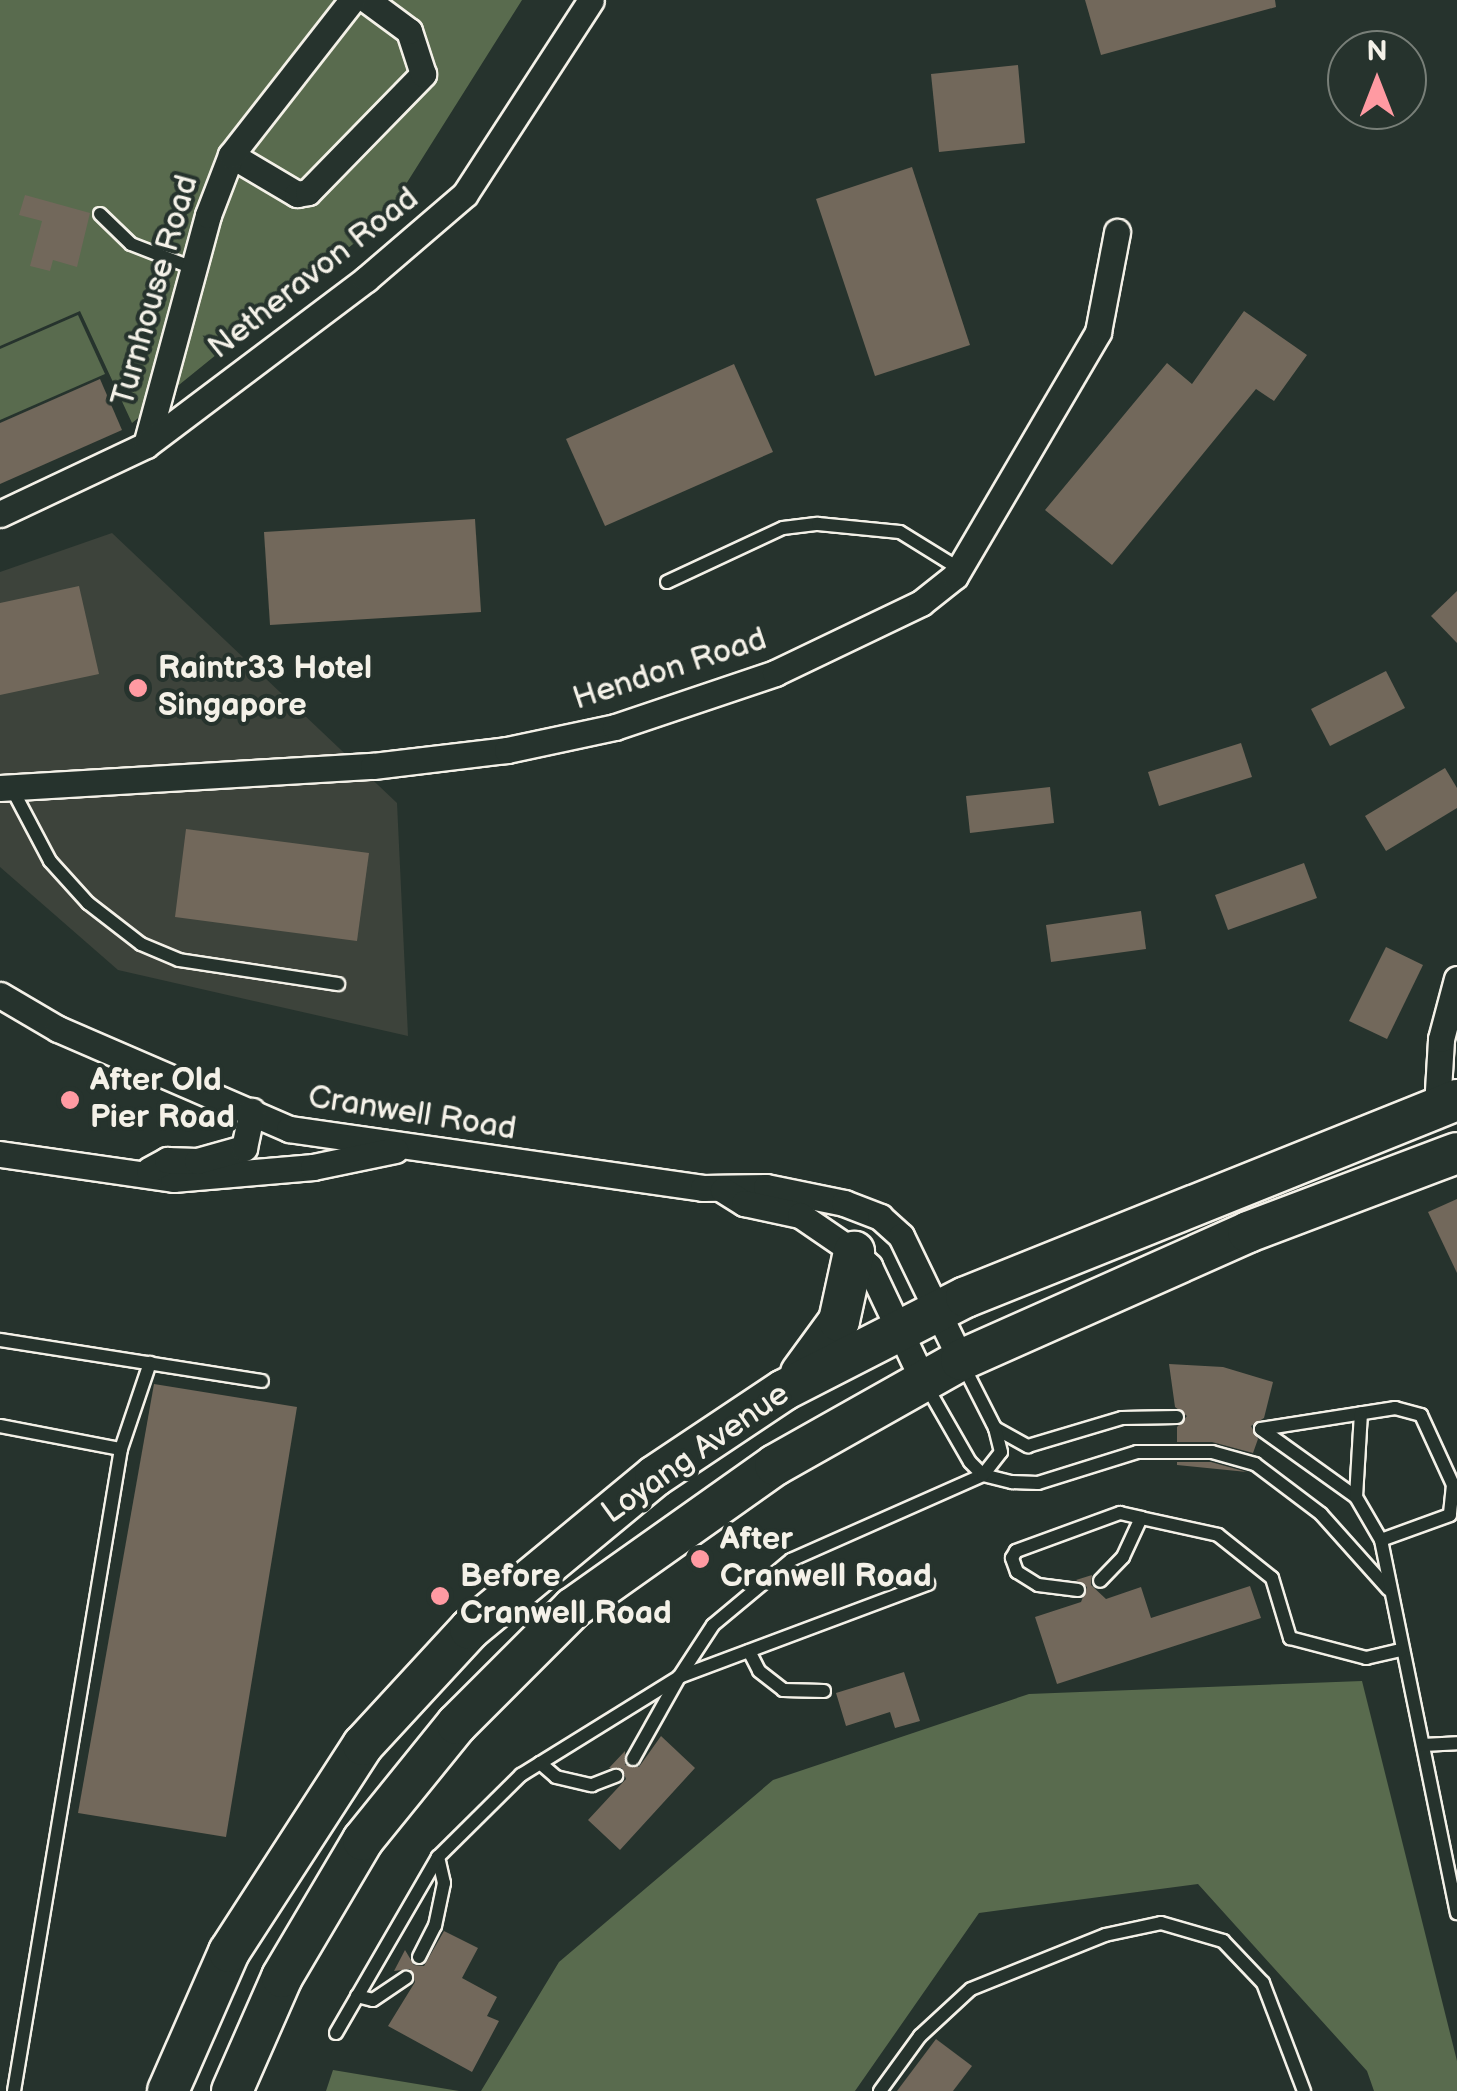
<!DOCTYPE html>
<style>
body{margin:0}
#map{position:relative;width:1457px;height:2091px;overflow:hidden;background:#26332d;font-family:"Balsamiq Sans",sans-serif}
div>[style]{position:absolute}
.built>*{inset:0;background:#3d433b}
.green>*{inset:0;background:#596b4e}
.building>*{inset:0;background:#72685b}
.roads{filter:drop-shadow(2px 0 #f4f1e8) drop-shadow(-2px 0 #f4f1e8) drop-shadow(0 2px #f4f1e8) drop-shadow(0 -2px #f4f1e8)}
.service>*{height:12px;margin:-6px;padding:0 6px;transform-origin:6px;border-radius:6px;background:#26332d}
.minor>*{height:25px;margin:-12.5px;padding:0 12.5px;transform-origin:12.5px;border-radius:12.5px;background:#26332d}
.primary>*{height:40px;margin:-20px;padding:0 20px;transform-origin:20px;border-radius:20px;background:#26332d}
.dots>*{width:28px;height:28px;translate:-50% -50%;box-sizing:border-box;border:5px solid #26332d;border-radius:50%}
span{translate:-50% -50%;white-space:nowrap;text-align:center;line-height:1.15;-webkit-text-stroke:8px #26332d;paint-order:stroke}
.street-label{font-size:32px;color:#f4f1e8}
.poi-label{font-size:32px;color:#f4f1e8;font-weight:700}
.left{translate:0 -50%;text-align:left}
.north{position:absolute;left:1327px;top:30px;width:100px;height:100px;box-sizing:border-box;background:#26332d;border:2px solid #787f78;border-radius:50%;rotate:0deg;font-size:28px;font-weight:700;line-height:40px;text-align:center;color:#f4f1e8}
.north::after{content:'';display:block;margin:auto;width:35px;height:45px;background:#ff9aa2;clip-path:polygon(50% 0,100% 100%,50% 72%,0 100%)}
</style>
<div id="map">
<div class="built">
<i style="clip-path:polygon(112px 533px,397px 803px,408px 1036px,118px 970px,0 867px,0 572px)"></i>
</div>
<div class="green">
<i style="clip-path:polygon(0 0,522px 0,384px 219px,132px 423px,80px 311px,0 346px)"></i>
<i style="clip-path:polygon(78px 315px,105px 374px,0 420px,0 349px)"></i>
<i style="clip-path:polygon(1362px 1681px,1457px 2061px,1457px 2091px,1374px 2091px,1367px 2071px,1198px 1884px,979px 1913px,855px 2091px,481px 2091px,559px 1962px,773px 1780px,1029px 1694px)"></i>
<i style="clip-path:polygon(333px 2070px,459px 2091px,326px 2091px)"></i>
</div>
<div class="building">
<i style="clip-path:polygon(1085px 0,1275px 0,1276px 7px,1101px 55px)"></i>
<i style="clip-path:polygon(1018px 65px,1025px 143px,939px 152px,931px 74px)"></i>
<i style="clip-path:polygon(912px 167px,970px 345px,875px 376px,816px 199px)"></i>
<i style="clip-path:polygon(25px 195px,90px 213px,77px 267px,53px 260px,50px 271px,30px 266px,42px 221px,19px 215px)"></i>
<i style="clip-path:polygon(1244px 311px,1307px 355px,1274px 401px,1256px 389px,1112px 565px,1045px 510px,1167px 363px,1192px 384px)"></i>
<i style="clip-path:polygon(734px 364px,773px 452px,605px 526px,566px 439px)"></i>
<i style="clip-path:polygon(100px 379px,122px 430px,0 484px,0 423px)"></i>
<i style="clip-path:polygon(475px 519px,481px 612px,270px 625px,264px 532px)"></i>
<i style="clip-path:polygon(79px 586px,99px 674px,0 695px,0 603px)"></i>
<i style="clip-path:polygon(1457px 591px,1457px 643px,1431px 616px)"></i>
<i style="clip-path:polygon(1386px 671px,1405px 708px,1330px 746px,1311px 709px)"></i>
<i style="clip-path:polygon(1241px 743px,1252px 777px,1159px 806px,1148px 772px)"></i>
<i style="clip-path:polygon(1445px 768px,1457px 788px,1457px 808px,1386px 851px,1365px 816px)"></i>
<i style="clip-path:polygon(1050px 787px,1054px 823px,970px 833px,966px 796px)"></i>
<i style="clip-path:polygon(186px 829px,369px 853px,357px 941px,175px 917px)"></i>
<i style="clip-path:polygon(1304px 863px,1317px 898px,1228px 930px,1215px 895px)"></i>
<i style="clip-path:polygon(1141px 911px,1146px 949px,1051px 962px,1046px 925px)"></i>
<i style="clip-path:polygon(1386px 947px,1423px 965px,1387px 1039px,1349px 1021px)"></i>
<i style="clip-path:polygon(1457px 1199px,1457px 1273px,1428px 1212px)"></i>
<i style="clip-path:polygon(1169px 1364px,1223px 1367px,1273px 1382px,1264px 1418px,1251px 1426px,1258px 1439px,1253px 1453px,1212px 1442px,1177px 1442px,1177px 1427px,1187px 1416px,1175px 1407px)"></i>
<i style="clip-path:polygon(154px 1384px,297px 1407px,226px 1837px,78px 1813px)"></i>
<i style="clip-path:polygon(1177px 1462px,1211px 1462px,1247px 1472px,1177px 1465px)"></i>
<i style="clip-path:polygon(1092px 1575px,1091px 1585px,1106px 1599px,1141px 1587px,1151px 1618px,1250px 1586px,1261px 1618px,1057px 1684px,1035px 1617px,1081px 1602px,1087px 1587px,1076px 1580px)"></i>
<i style="clip-path:polygon(904px 1672px,920px 1721px,895px 1728px,890px 1712px,846px 1726px,836px 1693px)"></i>
<i style="clip-path:polygon(661px 1736px,695px 1768px,620px 1850px,588px 1820px,626px 1779px,622px 1768px,609px 1768px,625px 1751px,625px 1765px,639px 1767px)"></i>
<i style="clip-path:polygon(444px 1931px,478px 1948px,462px 1978px,497px 1997px,487px 2016px,499px 2021px,472px 2072px,388px 2026px,415px 1982px,410px 1969px,394px 1971px,405px 1950px,414px 1965px,424px 1966px)"></i>
<i style="clip-path:polygon(936px 2039px,972px 2066px,953px 2091px,897px 2091px)"></i>
</div>
<div class="roads">
<div class="service">
<i style="left:100px;top:214px;width:43px;rotate:44.1deg"></i>
<i style="left:131px;top:244px;width:66px;rotate:21.2deg"></i>
<i style="left:667px;top:582px;width:128px;rotate:-25deg"></i>
<i style="left:783px;top:528px;width:35px;rotate:-7deg"></i>
<i style="left:818px;top:524px;width:82px;rotate:5.6deg"></i>
<i style="left:900px;top:532px;width:70px;rotate:31.7deg"></i>
<i style="left:11px;top:787px;width:84px;rotate:62.2deg"></i>
<i style="left:50px;top:861px;width:57px;rotate:47.9deg"></i>
<i style="left:88px;top:903px;width:67px;rotate:37.7deg"></i>
<i style="left:141px;top:944px;width:41px;rotate:22.8deg"></i>
<i style="left:179px;top:960px;width:161px;rotate:8.6deg"></i>
<i style="left:0;top:1340px;width:265px;rotate:8.9deg"></i>
<i style="left:963px;top:1365px;width:71px;rotate:63.1deg"></i>
<i style="left:995px;top:1428px;width:38px;rotate:29deg"></i>
<i style="left:1028px;top:1446px;width:98px;rotate:-16.6deg"></i>
<i style="left:1122px;top:1418px;width:55px;rotate:-1deg"></i>
<i style="left:927px;top:1387px;width:86px;rotate:60.2deg"></i>
<i style="left:970px;top:1462px;width:18px;rotate:45deg"></i>
<i style="left:983px;top:1475px;width:30px;rotate:14deg"></i>
<i style="left:1012px;top:1482px;width:26px;rotate:2deg"></i>
<i style="left:1038px;top:1483px;width:104px;rotate:-17.4deg"></i>
<i style="left:1137px;top:1452px;width:75px"></i>
<i style="left:1212px;top:1452px;width:45px;rotate:15.6deg"></i>
<i style="left:1255px;top:1464px;width:83px;rotate:37.1deg"></i>
<i style="left:1321px;top:1514px;width:101px;rotate:48.2deg"></i>
<i style="left:0;top:1426px;width:123px;rotate:10.8deg"></i>
<i style="left:1261px;top:1429px;width:117px;rotate:35.6deg"></i>
<i style="left:1356px;top:1497px;width:50px;rotate:59.8deg"></i>
<i style="left:1381px;top:1540px;width:381px;rotate:78.5deg"></i>
<i style="left:1261px;top:1429px;width:136px;rotate:-8.9deg"></i>
<i style="left:1395px;top:1408px;width:27px;rotate:15deg"></i>
<i style="left:1421px;top:1415px;width:77px;rotate:65.4deg"></i>
<i style="left:1453px;top:1485px;width:30px;rotate:96deg"></i>
<i style="left:1450px;top:1515px;width:73px;rotate:160.1deg"></i>
<i style="left:1356px;top:1497px;width:84px;rotate:-86.6deg"></i>
<i style="left:1141px;top:1518px;width:79px;rotate:12.4deg"></i>
<i style="left:1218px;top:1535px;width:69px;rotate:38.5deg"></i>
<i style="left:1272px;top:1578px;width:63px;rotate:73.3deg"></i>
<i style="left:1290px;top:1638px;width:79px;rotate:14.7deg"></i>
<i style="left:1366px;top:1658px;width:36px;rotate:-13deg"></i>
<i style="left:1078px;top:1590px;width:40px;rotate:-172.9deg"></i>
<i style="left:1038px;top:1585px;width:25px;rotate:-148deg"></i>
<i style="left:1017px;top:1572px;width:15px;rotate:-110deg"></i>
<i style="left:1012px;top:1558px;width:8px;rotate:-60deg"></i>
<i style="left:1016px;top:1551px;width:111px;rotate:-20.1deg"></i>
<i style="left:1120px;top:1513px;width:22px;rotate:13deg"></i>
<i style="left:1141px;top:1518px;width:43px;rotate:114.8deg"></i>
<i style="left:1123px;top:1557px;width:33px;rotate:134deg"></i>
<i style="left:749px;top:1651px;width:22px;rotate:63deg"></i>
<i style="left:759px;top:1671px;width:31px;rotate:38deg"></i>
<i style="left:783px;top:1690px;width:41px;rotate:1.4deg"></i>
<i style="left:1423px;top:1745px;width:34px;rotate:-3deg"></i>
<i style="left:633px;top:1759px;width:94px;rotate:-60.7deg"></i>
<i style="left:679px;top:1677px;width:266px;rotate:-20.5deg"></i>
<i style="left:540px;top:1763px;width:21px;rotate:41deg"></i>
<i style="left:556px;top:1777px;width:37px;rotate:13deg"></i>
<i style="left:592px;top:1785px;width:26px;rotate:-21deg"></i>
<i style="left:419px;top:1957px;width:35px;rotate:-63deg"></i>
<i style="left:435px;top:1926px;width:44px;rotate:-78.2deg"></i>
<i style="left:444px;top:1883px;width:27px;rotate:-103deg"></i>
<i style="left:357px;top:1996px;width:16px;rotate:14deg"></i>
<i style="left:373px;top:2000px;width:40px;rotate:-34deg"></i>
<i style="left:336px;top:2033px;width:203px;rotate:-59.9deg"></i>
<i style="left:438px;top:1857px;width:117px;rotate:-44.7deg"></i>
<i style="left:521px;top:1775px;width:186px;rotate:-31.8deg"></i>
<i style="left:679px;top:1677px;width:62px;rotate:-56.8deg"></i>
<i style="left:713px;top:1625px;width:102px;rotate:-39.8deg"></i>
<i style="left:791px;top:1560px;width:210px;rotate:-23.9deg"></i>
<i style="left:983px;top:1475px;width:29px;rotate:-52deg"></i>
<i style="left:1001px;top:1452px;width:25px;rotate:-104deg"></i>
<i style="left:14px;top:2091px;width:651px;rotate:-80.54deg"></i>
<i style="left:121px;top:1449px;width:91px;rotate:-71.4deg"></i>
<i style="left:880px;top:2091px;width:68px;rotate:-54deg"></i>
<i style="left:920px;top:2036px;width:69px;rotate:-42.7deg"></i>
<i style="left:971px;top:1989px;width:144px;rotate:-21.9deg"></i>
<i style="left:1105px;top:1935px;width:57px;rotate:-12.1deg"></i>
<i style="left:1161px;top:1923px;width:65px;rotate:16.2deg"></i>
<i style="left:1223px;top:1941px;width:58px;rotate:46.4deg"></i>
<i style="left:1263px;top:1983px;width:116px;rotate:69.2deg"></i>
</div>
<div class="minor">
<i style="left:231px;top:155px;width:77px;rotate:30.6deg"></i>
<i style="left:297px;top:194px;width:11px;rotate:-10deg"></i>
<i style="left:308px;top:192px;width:165px;rotate:-45.7deg"></i>
<i style="left:423px;top:74px;width:45px;rotate:-108deg"></i>
<i style="left:409px;top:31px;width:52px;rotate:-143.6deg"></i>
<i style="left:146px;top:445px;width:238px;rotate:-74.9deg"></i>
<i style="left:208px;top:215px;width:64px;rotate:-69deg"></i>
<i style="left:231px;top:155px;width:197px;rotate:-52deg"></i>
<i style="left:0;top:514px;width:161px;rotate:-25.3deg"></i>
<i style="left:146px;top:445px;width:276px;rotate:-37deg"></i>
<i style="left:366px;top:279px;width:130px;rotate:-40.6deg"></i>
<i style="left:465px;top:194px;width:231px;rotate:-57deg"></i>
<i style="left:0;top:788px;width:374px;rotate:-3.4deg"></i>
<i style="left:373px;top:766px;width:135px;rotate:-6.8deg"></i>
<i style="left:507px;top:750px;width:110px;rotate:-12deg"></i>
<i style="left:615px;top:727px;width:169px;rotate:-18.6deg"></i>
<i style="left:775px;top:673px;width:162px;rotate:-25.6deg"></i>
<i style="left:921px;top:603px;width:43px;rotate:-38.5deg"></i>
<i style="left:955px;top:576px;width:283px;rotate:-59.6deg"></i>
<i style="left:1098px;top:332px;width:102px;rotate:-79.2deg"></i>
<i style="left:0;top:995px;width:67px;rotate:30.4deg"></i>
<i style="left:58px;top:1029px;width:252px;rotate:23.4deg"></i>
<i style="left:289px;top:1129px;width:418px;rotate:8.1deg"></i>
<i style="left:703px;top:1188px;width:63px;rotate:-0.9deg"></i>
<i style="left:766px;top:1187px;width:80px;rotate:11.6deg"></i>
<i style="left:844px;top:1203px;width:39px;rotate:21deg"></i>
<i style="left:880px;top:1217px;width:28px;rotate:42deg"></i>
<i style="left:901px;top:1236px;width:138px;rotate:64.2deg"></i>
<i style="left:1437px;top:1107px;width:68px;rotate:-86.6deg"></i>
<i style="left:1441px;top:1039px;width:62px;rotate:-75.1deg"></i>
<i style="left:0;top:1154px;width:175px;rotate:8.2deg"></i>
<i style="left:173px;top:1179px;width:141px;rotate:-4.9deg"></i>
<i style="left:313px;top:1167px;width:84px;rotate:-11.7deg"></i>
<i style="left:149px;top:1170px;width:21px;rotate:-29deg"></i>
<i style="left:167px;top:1160px;width:30px;rotate:2deg"></i>
<i style="left:197px;top:1161px;width:49px;rotate:-15.5deg"></i>
<i style="left:244px;top:1148px;width:38px;rotate:-78deg"></i>
<i style="left:723px;top:1190px;width:25px;rotate:32deg"></i>
<i style="left:744px;top:1203px;width:57px;rotate:12.1deg"></i>
<i style="left:800px;top:1215px;width:65px;rotate:34.4deg"></i>
<i style="left:854px;top:1252px;width:21px;rotate:43deg"></i>
<i style="left:869px;top:1266px;width:126px;rotate:64.7deg"></i>
</div>
<div class="primary">
<i style="left:801px;top:1373px;width:64px;rotate:-53.8deg"></i>
<i style="left:839px;top:1321px;width:71px;rotate:-77.7deg"></i>
<i style="left:168px;top:2091px;width:152px;rotate:-66.3deg"></i>
<i style="left:229px;top:1952px;width:247px;rotate:-57.1deg"></i>
<i style="left:363px;top:1745px;width:158px;rotate:-47.3deg"></i>
<i style="left:470px;top:1629px;width:240px;rotate:-39.6deg"></i>
<i style="left:655px;top:1476px;width:155px;rotate:-33.7deg"></i>
<i style="left:784px;top:1390px;width:204px;rotate:-27.1deg"></i>
<i style="left:966px;top:1297px;width:529px;rotate:-21.86deg"></i>
<i style="left:232px;top:2091px;width:124px;rotate:-66.3deg"></i>
<i style="left:282px;top:1977px;width:159px;rotate:-59.4deg"></i>
<i style="left:363px;top:1840px;width:149px;rotate:-51deg"></i>
<i style="left:457px;top:1724px;width:164px;rotate:-45deg"></i>
<i style="left:573px;top:1608px;width:247px;rotate:-35.3deg"></i>
<i style="left:775px;top:1465px;width:214px;rotate:-29.4deg"></i>
<i style="left:961px;top:1360px;width:314px;rotate:-24deg"></i>
<i style="left:1248px;top:1232px;width:223px;rotate:-20.7deg"></i>
</div>
</div>
<div class="dots">
<i style="left:138px;top:688px;background:#ff9aa2"></i>
<i style="left:70px;top:1100px;background:#ff9aa2"></i>
<i style="left:700px;top:1559px;background:#ff9aa2"></i>
<i style="left:440px;top:1596px;background:#ff9aa2"></i>
</div>
<div class="street-label">
<span style="left:314px;top:274px;rotate:-38deg">Netheravon Road</span>
<span style="left:156px;top:291px;rotate:-74deg">Turnhouse Road</span>
<span style="left:670px;top:670px;rotate:-18deg">Hendon Road</span>
<span style="left:412px;top:1114px;rotate:9deg">Cranwell Road</span>
<span style="left:696px;top:1454px;rotate:-35deg">Loyang Avenue</span>
</div>
<div class="poi-label">
<span class="left" style="left:158px;top:688px">Raintr33 Hotel<br>Singapore</span>
<span class="left" style="left:90px;top:1100px">After Old<br>Pier Road</span>
<span class="left" style="left:720px;top:1559px">After<br>Cranwell Road</span>
<span class="left" style="left:460px;top:1596px">Before<br>Cranwell Road</span>
</div>
<div class="north">N</div>
</div>
